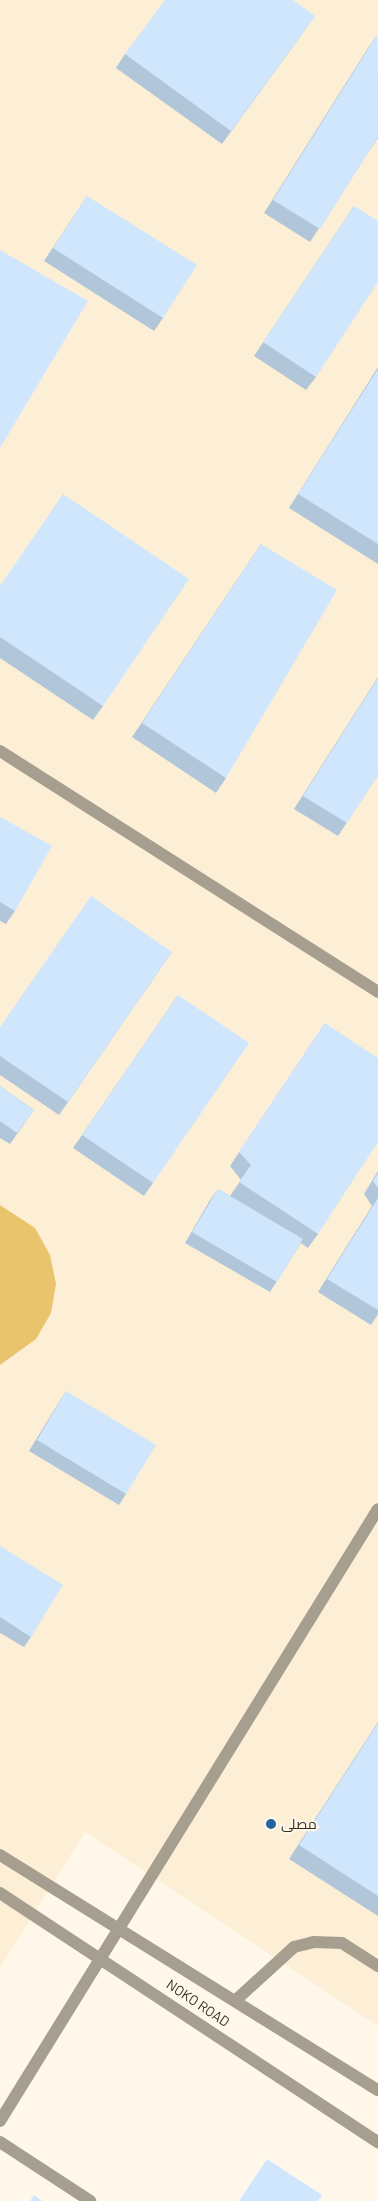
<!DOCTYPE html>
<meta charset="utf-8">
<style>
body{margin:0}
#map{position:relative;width:378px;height:2201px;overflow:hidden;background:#fff8ea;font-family:Barlow,Cairo,sans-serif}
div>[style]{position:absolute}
.built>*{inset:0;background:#fcefd6}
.water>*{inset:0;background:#eac36d}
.service>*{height:12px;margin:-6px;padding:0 6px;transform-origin:6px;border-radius:6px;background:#a69f90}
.minor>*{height:12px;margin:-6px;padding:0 6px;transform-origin:6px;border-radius:6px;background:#a69f90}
.wall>*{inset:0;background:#b2c6da}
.building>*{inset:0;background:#cfe6fd}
.dots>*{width:14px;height:14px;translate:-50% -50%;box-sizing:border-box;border:2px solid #fff8ea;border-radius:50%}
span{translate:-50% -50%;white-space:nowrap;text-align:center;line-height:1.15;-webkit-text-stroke:4px #fff8ea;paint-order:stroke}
.poi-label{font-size:14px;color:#352e21}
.left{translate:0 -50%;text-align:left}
.street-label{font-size:14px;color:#352e21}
</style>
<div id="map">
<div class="built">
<i style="clip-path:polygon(0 0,378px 0,378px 2026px,85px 1832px,0 1968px)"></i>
</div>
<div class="water">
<i style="clip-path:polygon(0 1205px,35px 1228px,50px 1255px,56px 1284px,51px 1313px,36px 1339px,0 1365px)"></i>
</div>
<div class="service">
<i style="left:0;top:751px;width:448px;rotate:32.5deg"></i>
<i style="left:236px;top:2000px;width:79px;rotate:-42.4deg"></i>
<i style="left:294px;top:1947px;width:21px;rotate:-14deg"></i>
<i style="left:314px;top:1942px;width:28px;rotate:2deg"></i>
<i style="left:342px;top:1943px;width:43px;rotate:32.6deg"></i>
</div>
<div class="minor">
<i style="left:0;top:1855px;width:445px;rotate:31.9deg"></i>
<i style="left:0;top:1893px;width:453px;rotate:33.4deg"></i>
<i style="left:0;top:2121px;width:719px;rotate:-58.3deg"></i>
<i style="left:0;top:2142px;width:108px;rotate:33.2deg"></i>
</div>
<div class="wall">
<i style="clip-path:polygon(315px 16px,222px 144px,116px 68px,125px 54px)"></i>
<i style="clip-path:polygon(377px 35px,378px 139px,377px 139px,310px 242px,264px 213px,368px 48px)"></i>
<i style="clip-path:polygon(87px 196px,163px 318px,154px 331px,44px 261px)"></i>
<i style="clip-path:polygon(354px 206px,316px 377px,306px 390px,254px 356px)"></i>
<i style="clip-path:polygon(378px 367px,378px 564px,289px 508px)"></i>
<i style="clip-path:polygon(261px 544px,226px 778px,216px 793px,132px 737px)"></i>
<i style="clip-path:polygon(0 585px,103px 706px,93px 720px,0 658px)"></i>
<i style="clip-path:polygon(378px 677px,378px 775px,338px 836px,294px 809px)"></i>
<i style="clip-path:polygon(0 817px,15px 911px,6px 924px,0 921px)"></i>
<i style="clip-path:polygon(172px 952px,59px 1115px,0 1075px,0 1027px)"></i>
<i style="clip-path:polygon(178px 995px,153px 1183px,144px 1196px,73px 1148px)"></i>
<i style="clip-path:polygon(325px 1023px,318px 1234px,308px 1248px,301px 1243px,270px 1292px,185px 1243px,210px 1200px,218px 1189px,230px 1196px,241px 1180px,230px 1166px)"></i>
<i style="clip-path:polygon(0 1086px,34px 1110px,10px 1144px,0 1138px)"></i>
<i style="clip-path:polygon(378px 1171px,378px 1314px,371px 1325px,318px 1292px,372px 1206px,364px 1194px)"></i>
<i style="clip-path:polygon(66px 1391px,126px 1494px,119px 1505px,29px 1451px,59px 1402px)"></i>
<i style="clip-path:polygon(0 1546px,31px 1637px,24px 1647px,0 1633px)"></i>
<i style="clip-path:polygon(378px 1722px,378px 1916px,289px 1859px)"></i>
</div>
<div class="building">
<i style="clip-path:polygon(165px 0,293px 0,315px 16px,231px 131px,125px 54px)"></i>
<i style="clip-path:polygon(377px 35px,378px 137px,320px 229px,273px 200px)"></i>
<i style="clip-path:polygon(87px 196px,197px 265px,163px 318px,53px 248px)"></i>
<i style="clip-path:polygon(354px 206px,378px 221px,378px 282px,316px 377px,263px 342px)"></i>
<i style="clip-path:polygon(0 250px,88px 301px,0 448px)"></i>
<i style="clip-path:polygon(378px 369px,378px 544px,298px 494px)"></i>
<i style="clip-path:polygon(63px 494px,189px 579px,103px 706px,0 637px,0 586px)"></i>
<i style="clip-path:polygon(261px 544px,337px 590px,226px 778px,142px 723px)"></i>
<i style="clip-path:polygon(378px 678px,378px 775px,347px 823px,303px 796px)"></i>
<i style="clip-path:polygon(0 817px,52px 846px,15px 911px,0 902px)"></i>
<i style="clip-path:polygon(91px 896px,172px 952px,68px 1102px,0 1056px,0 1027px)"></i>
<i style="clip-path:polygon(178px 995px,249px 1043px,153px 1183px,82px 1135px)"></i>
<i style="clip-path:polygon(325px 1023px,378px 1058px,378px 1142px,318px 1234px,239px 1182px,251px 1165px,239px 1152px)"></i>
<i style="clip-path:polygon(0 1086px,34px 1110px,17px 1133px,0 1121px)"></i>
<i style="clip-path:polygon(378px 1173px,378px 1188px,373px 1181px)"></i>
<i style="clip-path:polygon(218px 1189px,303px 1239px,277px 1282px,192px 1232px)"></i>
<i style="clip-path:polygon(378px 1198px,378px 1310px,327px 1279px)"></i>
<i style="clip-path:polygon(66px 1391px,156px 1445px,126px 1494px,37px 1440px)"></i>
<i style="clip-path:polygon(0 1546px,63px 1585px,31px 1637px,0 1617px)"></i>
<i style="clip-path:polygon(378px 1723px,378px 1896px,299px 1845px)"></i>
<i style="clip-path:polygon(267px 2159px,322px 2195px,318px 2201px,239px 2201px)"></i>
<i style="clip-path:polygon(34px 2195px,42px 2201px,30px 2201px)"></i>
</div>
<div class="dots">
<i style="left:271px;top:1824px;background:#23669b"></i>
</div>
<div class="poi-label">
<span class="left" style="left:281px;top:1824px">مصلى</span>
</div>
<div class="street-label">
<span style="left:198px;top:2003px;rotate:34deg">NOKO ROAD</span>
</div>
</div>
